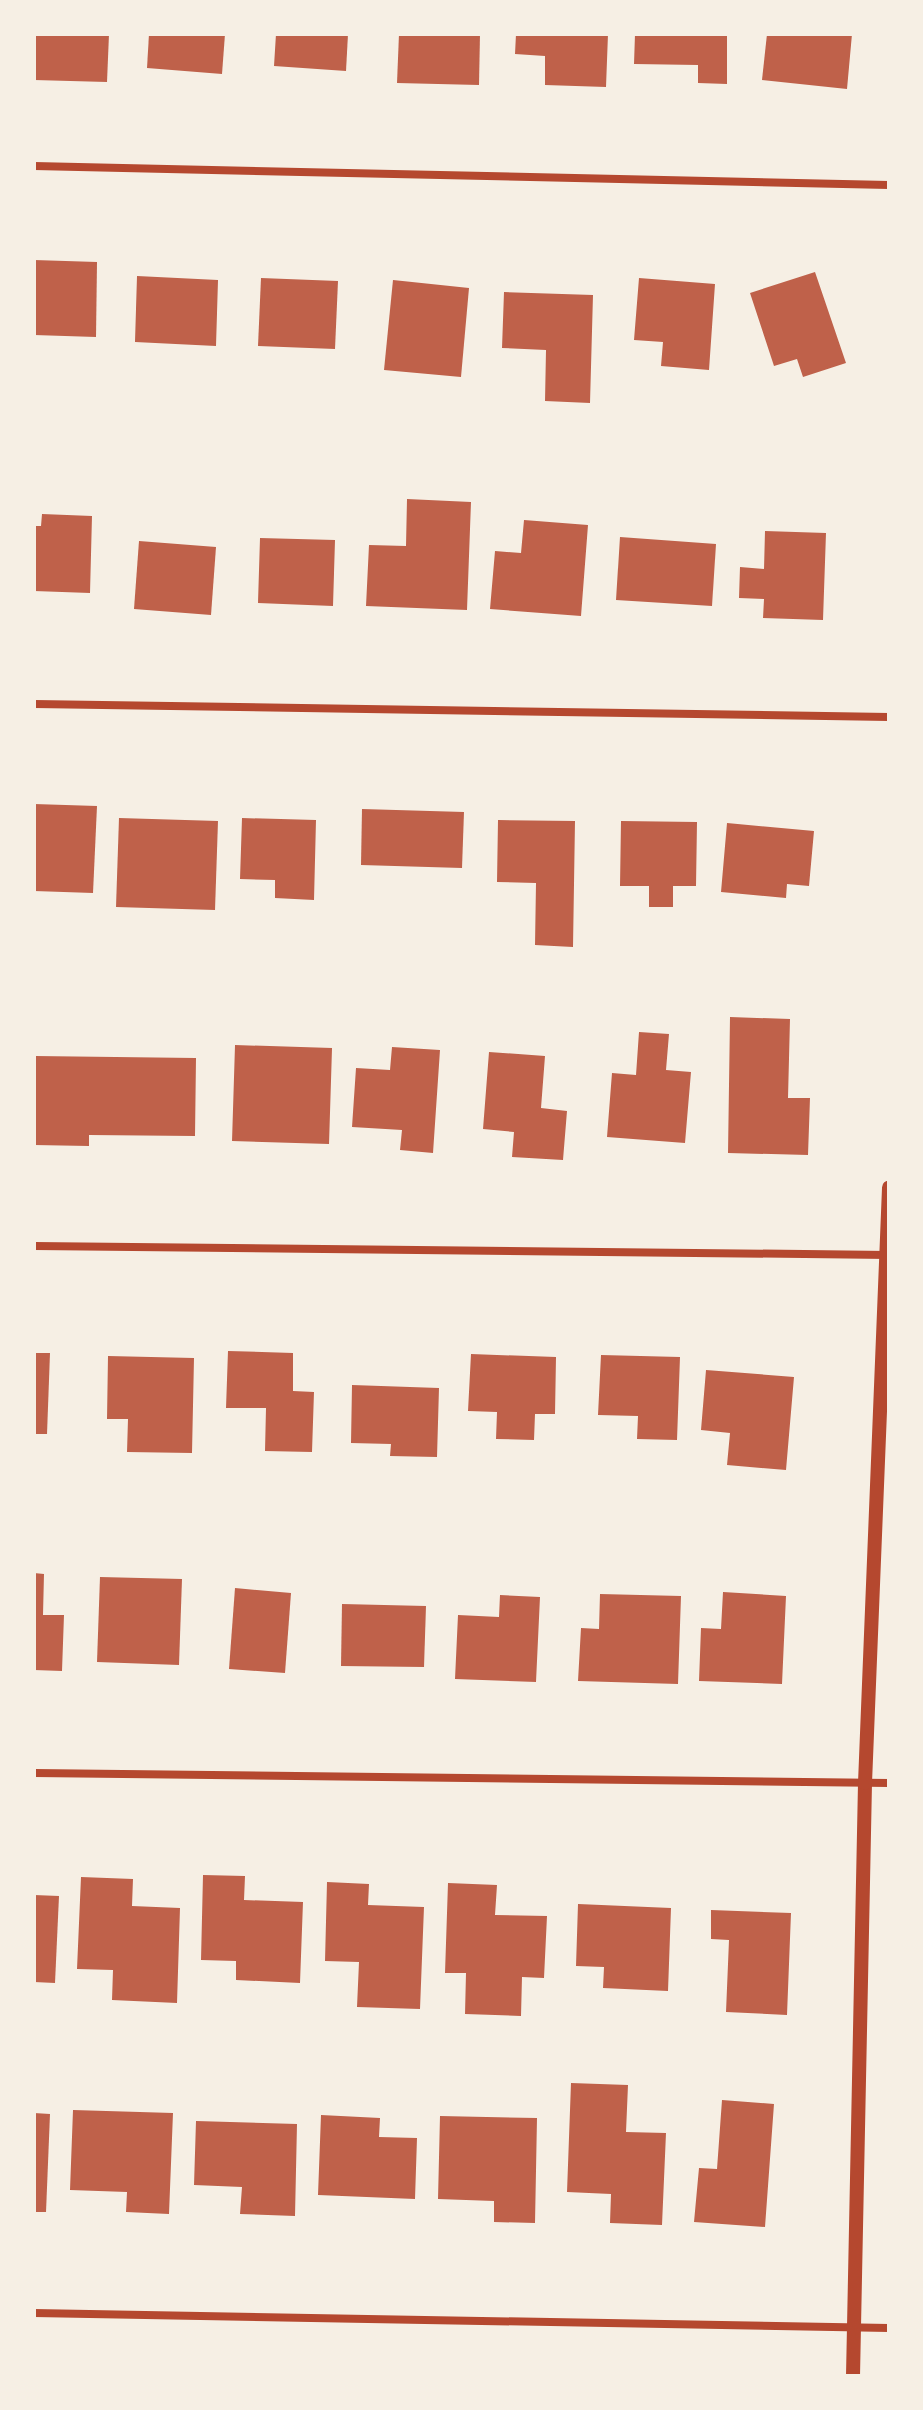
<!DOCTYPE html>
<style>
body{margin:0}
#map{position:relative;width:923px;height:2410px;overflow:hidden;background:#f6efe4;font-family:"IBM Plex Serif",serif}
div>[style]{position:absolute}
.building>*{inset:0;background:#bf614a}
.minor>*{height:8px;margin:-4px;padding:0 4px;transform-origin:4px;border-radius:4px;background:#b5482f}
.tertiary>*{height:14px;margin:-7px;padding:0 7px;transform-origin:7px;border-radius:7px;background:#b5482f}
span{translate:-50% -50%;white-space:nowrap;text-align:center;line-height:1.15;-webkit-text-stroke:8px #f6efe4;paint-order:stroke}
.frame{position:absolute;inset:0;border:36px solid #f6efe4;pointer-events:none}
</style>
<div id="map">
<div class="building">
<i style="clip-path:polygon(34px 34px,109px 34px,107px 82px,34px 80px)"></i>
<i style="clip-path:polygon(149px 34px,225px 34px,222px 74px,147px 68px)"></i>
<i style="clip-path:polygon(276px 34px,348px 34px,346px 71px,274px 66px)"></i>
<i style="clip-path:polygon(399px 34px,480px 34px,479px 85px,397px 83px)"></i>
<i style="clip-path:polygon(516px 34px,608px 34px,606px 87px,545px 85px,545px 56px,515px 54px)"></i>
<i style="clip-path:polygon(635px 34px,727px 34px,727px 84px,698px 83px,698px 65px,634px 64px)"></i>
<i style="clip-path:polygon(767px 34px,852px 34px,847px 89px,762px 80px)"></i>
<i style="clip-path:polygon(34px 260px,97px 262px,96px 337px,34px 335px)"></i>
<i style="clip-path:polygon(815px 272px,846px 363px,803px 377px,797px 359px,774px 366px,750px 293px)"></i>
<i style="clip-path:polygon(137px 276px,218px 280px,216px 346px,135px 342px)"></i>
<i style="clip-path:polygon(261px 278px,338px 281px,335px 349px,258px 346px)"></i>
<i style="clip-path:polygon(639px 278px,715px 284px,709px 370px,661px 366px,663px 342px,634px 340px)"></i>
<i style="clip-path:polygon(393px 280px,469px 288px,461px 377px,384px 370px)"></i>
<i style="clip-path:polygon(504px 292px,593px 295px,590px 403px,545px 401px,546px 350px,502px 348px)"></i>
<i style="clip-path:polygon(407px 499px,471px 502px,467px 610px,366px 606px,369px 545px,406px 546px)"></i>
<i style="clip-path:polygon(42px 514px,92px 516px,90px 593px,34px 591px,34px 526px,41px 526px)"></i>
<i style="clip-path:polygon(524px 520px,588px 525px,581px 616px,490px 609px,495px 551px,521px 553px)"></i>
<i style="clip-path:polygon(765px 531px,826px 533px,823px 620px,763px 618px,764px 599px,739px 598px,740px 567px,764px 569px)"></i>
<i style="clip-path:polygon(620px 537px,716px 544px,712px 606px,616px 600px)"></i>
<i style="clip-path:polygon(260px 538px,335px 540px,333px 606px,258px 603px)"></i>
<i style="clip-path:polygon(139px 541px,216px 547px,211px 615px,134px 609px)"></i>
<i style="clip-path:polygon(34px 804px,97px 806px,93px 893px,34px 891px)"></i>
<i style="clip-path:polygon(362px 809px,464px 812px,462px 868px,361px 865px)"></i>
<i style="clip-path:polygon(119px 818px,218px 821px,215px 910px,116px 907px)"></i>
<i style="clip-path:polygon(242px 818px,316px 820px,314px 900px,275px 898px,275px 880px,240px 879px)"></i>
<i style="clip-path:polygon(498px 820px,575px 821px,573px 947px,535px 945px,536px 883px,497px 882px)"></i>
<i style="clip-path:polygon(621px 821px,697px 822px,696px 886px,673px 886px,673px 907px,649px 907px,649px 886px,620px 886px)"></i>
<i style="clip-path:polygon(727px 823px,814px 831px,809px 886px,787px 884px,786px 898px,721px 892px)"></i>
<i style="clip-path:polygon(730px 1017px,790px 1019px,788px 1098px,810px 1098px,808px 1155px,728px 1153px)"></i>
<i style="clip-path:polygon(639px 1032px,669px 1034px,666px 1070px,691px 1072px,685px 1143px,607px 1137px,612px 1073px,636px 1075px)"></i>
<i style="clip-path:polygon(235px 1045px,332px 1048px,329px 1144px,232px 1141px)"></i>
<i style="clip-path:polygon(392px 1047px,440px 1050px,433px 1153px,400px 1150px,402px 1130px,352px 1127px,356px 1068px,390px 1070px)"></i>
<i style="clip-path:polygon(489px 1052px,545px 1056px,541px 1108px,567px 1111px,563px 1160px,512px 1157px,514px 1132px,483px 1129px)"></i>
<i style="clip-path:polygon(35px 1056px,196px 1058px,195px 1136px,89px 1135px,89px 1146px,34px 1145px)"></i>
<i style="clip-path:polygon(228px 1351px,293px 1353px,293px 1391px,314px 1392px,312px 1452px,265px 1451px,266px 1408px,226px 1408px)"></i>
<i style="clip-path:polygon(34px 1353px,50px 1353px,47px 1434px,34px 1434px)"></i>
<i style="clip-path:polygon(471px 1354px,556px 1357px,555px 1414px,535px 1414px,534px 1440px,496px 1439px,497px 1412px,468px 1411px)"></i>
<i style="clip-path:polygon(601px 1355px,680px 1357px,677px 1440px,637px 1439px,638px 1416px,598px 1415px)"></i>
<i style="clip-path:polygon(108px 1356px,194px 1358px,192px 1453px,127px 1452px,128px 1419px,107px 1419px)"></i>
<i style="clip-path:polygon(706px 1370px,794px 1377px,786px 1470px,727px 1465px,730px 1433px,701px 1430px)"></i>
<i style="clip-path:polygon(352px 1385px,439px 1388px,437px 1457px,390px 1456px,391px 1444px,351px 1443px)"></i>
<i style="clip-path:polygon(34px 1573px,44px 1574px,43px 1615px,64px 1615px,62px 1671px,34px 1670px)"></i>
<i style="clip-path:polygon(100px 1577px,182px 1579px,179px 1665px,97px 1662px)"></i>
<i style="clip-path:polygon(235px 1588px,291px 1593px,285px 1673px,229px 1669px)"></i>
<i style="clip-path:polygon(723px 1592px,786px 1596px,782px 1684px,699px 1681px,701px 1628px,721px 1629px)"></i>
<i style="clip-path:polygon(600px 1594px,681px 1596px,678px 1684px,578px 1681px,581px 1628px,599px 1629px)"></i>
<i style="clip-path:polygon(500px 1595px,540px 1597px,536px 1682px,455px 1679px,458px 1615px,499px 1617px)"></i>
<i style="clip-path:polygon(342px 1604px,426px 1606px,424px 1667px,341px 1666px)"></i>
<i style="clip-path:polygon(203px 1875px,245px 1876px,244px 1900px,303px 1902px,300px 1983px,236px 1980px,236px 1961px,201px 1960px)"></i>
<i style="clip-path:polygon(81px 1877px,133px 1879px,132px 1906px,180px 1908px,177px 2003px,112px 2000px,113px 1970px,77px 1969px)"></i>
<i style="clip-path:polygon(327px 1882px,369px 1884px,368px 1905px,424px 1907px,420px 2009px,357px 2007px,359px 1962px,325px 1961px)"></i>
<i style="clip-path:polygon(448px 1883px,497px 1885px,495px 1915px,547px 1916px,544px 1978px,522px 1977px,521px 2016px,465px 2014px,466px 1973px,445px 1973px)"></i>
<i style="clip-path:polygon(34px 1895px,59px 1896px,55px 1983px,34px 1982px)"></i>
<i style="clip-path:polygon(578px 1904px,671px 1908px,668px 1991px,603px 1988px,604px 1967px,576px 1966px)"></i>
<i style="clip-path:polygon(711px 1910px,791px 1913px,787px 2015px,726px 2012px,729px 1940px,711px 1939px)"></i>
<i style="clip-path:polygon(571px 2083px,628px 2085px,626px 2132px,666px 2133px,662px 2225px,610px 2223px,611px 2194px,567px 2192px)"></i>
<i style="clip-path:polygon(722px 2100px,774px 2104px,765px 2227px,694px 2222px,699px 2168px,717px 2169px)"></i>
<i style="clip-path:polygon(73px 2110px,173px 2113px,169px 2214px,126px 2212px,127px 2192px,70px 2190px)"></i>
<i style="clip-path:polygon(34px 2113px,50px 2114px,46px 2212px,34px 2212px)"></i>
<i style="clip-path:polygon(321px 2115px,380px 2118px,379px 2137px,417px 2138px,415px 2199px,318px 2195px)"></i>
<i style="clip-path:polygon(440px 2116px,537px 2118px,535px 2223px,494px 2222px,494px 2201px,438px 2199px)"></i>
<i style="clip-path:polygon(196px 2121px,297px 2124px,295px 2216px,240px 2214px,242px 2187px,194px 2185px)"></i>
</div>
<div class="minor">
<i style="left:34px;top:166px;width:855px;rotate:1.27deg"></i>
<i style="left:34px;top:704px;width:855px;rotate:0.87deg"></i>
<i style="left:34px;top:1246px;width:855px;rotate:0.6deg"></i>
<i style="left:34px;top:1773px;width:855px;rotate:0.67deg"></i>
<i style="left:34px;top:2313px;width:855px;rotate:1.01deg"></i>
</div>
<div class="tertiary">
<i style="left:853px;top:2376px;width:593px;rotate:-88.84deg"></i>
<i style="left:865px;top:1783px;width:596px;rotate:-87.69deg"></i>
</div>
<div class="frame"></div>
</div>
